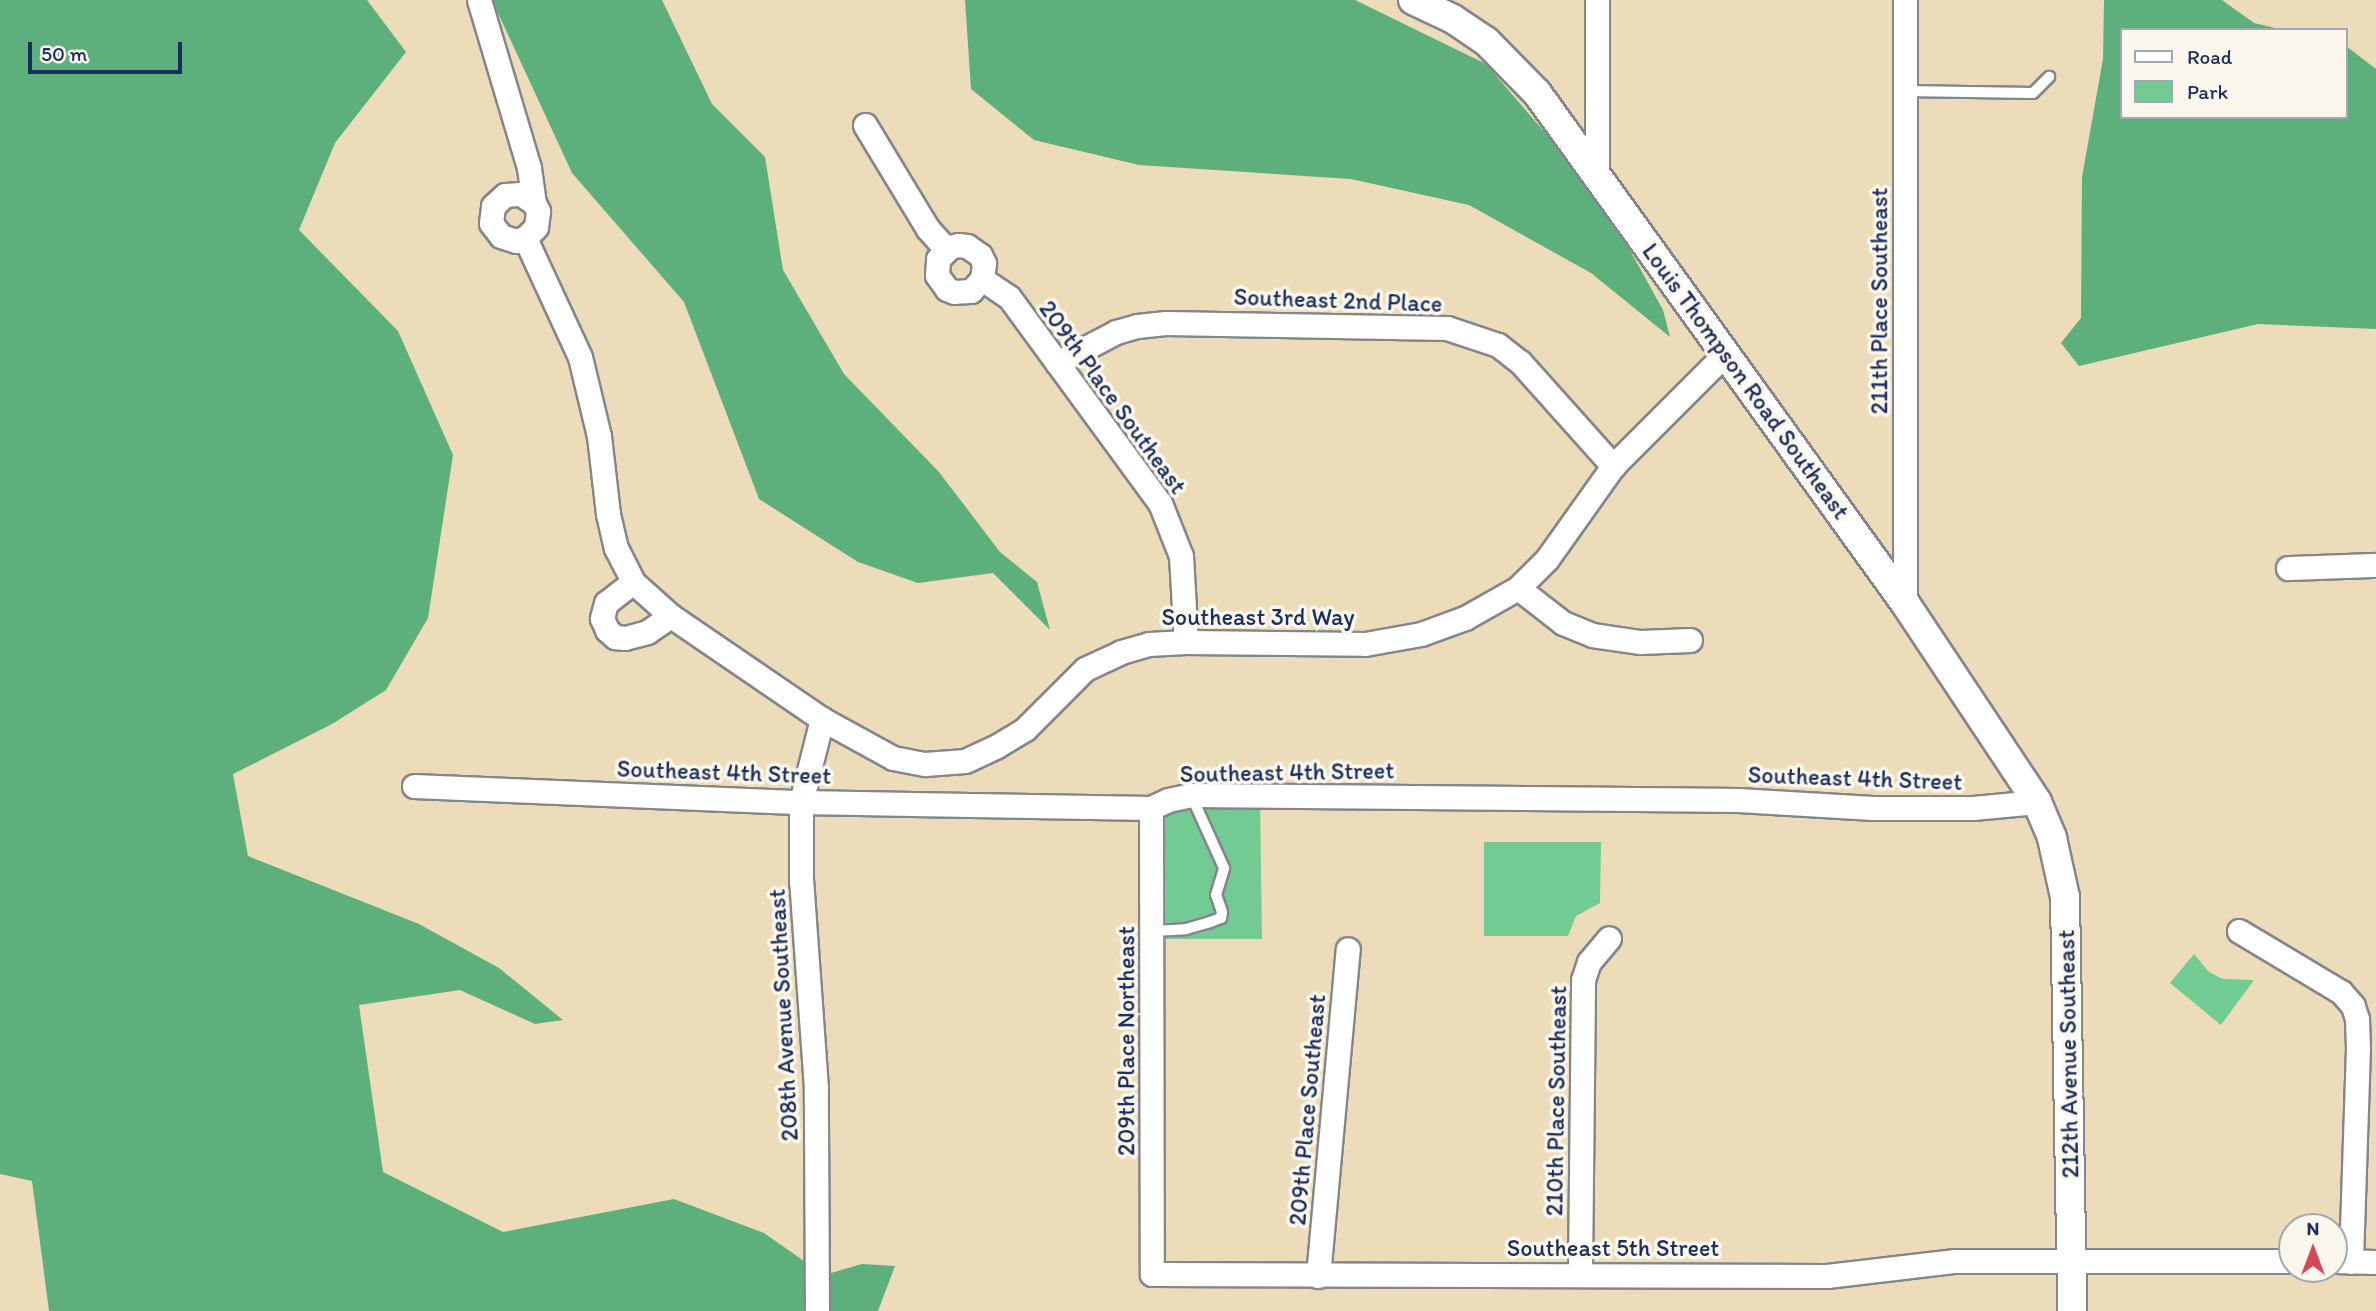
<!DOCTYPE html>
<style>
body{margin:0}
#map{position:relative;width:2376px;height:1311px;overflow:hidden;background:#eddcb9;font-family:Itim,sans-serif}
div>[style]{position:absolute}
.green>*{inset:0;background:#72cb92}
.forest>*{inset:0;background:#5daf7c}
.roads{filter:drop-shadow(2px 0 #84868c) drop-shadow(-2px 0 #84868c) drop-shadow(0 2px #84868c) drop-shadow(0 -2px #84868c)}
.service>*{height:10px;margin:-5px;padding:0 5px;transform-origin:5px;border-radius:5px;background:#fff}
.minor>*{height:23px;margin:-11.5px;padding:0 11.5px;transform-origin:11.5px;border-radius:11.5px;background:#fff}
.tertiary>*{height:28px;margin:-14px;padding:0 14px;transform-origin:14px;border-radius:14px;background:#fff}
span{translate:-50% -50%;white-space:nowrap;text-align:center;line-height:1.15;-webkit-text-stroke:7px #fbf7ec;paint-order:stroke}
.street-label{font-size:24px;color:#1b2f5e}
.legend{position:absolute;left:2120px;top:28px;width:228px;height:91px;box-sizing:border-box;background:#fbf7ec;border:2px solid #a1a7b3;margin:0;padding:9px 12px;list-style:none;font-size:21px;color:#1b2f5e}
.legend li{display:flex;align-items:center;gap:14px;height:35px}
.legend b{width:35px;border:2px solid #a1a7b3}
.north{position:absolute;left:2278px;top:1213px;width:70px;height:70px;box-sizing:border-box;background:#fbf7ec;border:2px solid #a1a7b3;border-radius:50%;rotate:0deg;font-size:19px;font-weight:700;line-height:28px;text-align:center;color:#1b2f5e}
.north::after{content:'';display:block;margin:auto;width:24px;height:32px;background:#d1495b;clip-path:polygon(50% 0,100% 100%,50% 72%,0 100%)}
.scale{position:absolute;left:28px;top:42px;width:154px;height:32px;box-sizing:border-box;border:4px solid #1b2f5e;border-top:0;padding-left:9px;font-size:21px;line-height:24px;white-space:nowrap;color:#1b2f5e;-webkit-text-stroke:5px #fbf7ec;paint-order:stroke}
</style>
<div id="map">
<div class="green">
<i style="clip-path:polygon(1260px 799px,1262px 939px,1166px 939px,1165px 836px,1164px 824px,1159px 815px,1173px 806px)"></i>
<i style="clip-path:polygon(1484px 842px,1601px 842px,1600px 903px,1576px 916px,1568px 936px,1484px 936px)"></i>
<i style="clip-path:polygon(2194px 954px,2209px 972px,2223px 979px,2254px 980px,2221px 1025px,2170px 983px)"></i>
</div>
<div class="forest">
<i style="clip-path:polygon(0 0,367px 0,406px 52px,335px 143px,299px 230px,398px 331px,453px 455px,428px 618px,386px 690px,332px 724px,233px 774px,248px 856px,419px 924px,499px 968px,563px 1020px,535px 1024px,460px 990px,359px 1005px,383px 1172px,503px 1232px,674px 1199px,764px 1233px,824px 1275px,862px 1264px,895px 1266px,878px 1311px,49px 1311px,32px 1181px,0 1174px)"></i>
<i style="clip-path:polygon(492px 0,662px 0,712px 104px,765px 157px,783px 270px,844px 374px,939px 472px,1000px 552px,1037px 582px,1050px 630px,993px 573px,918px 583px,858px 562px,759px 499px,684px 302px,572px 173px)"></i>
<i style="clip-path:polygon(965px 0,1355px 0,1486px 64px,1601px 198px,1663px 310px,1670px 337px,1591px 273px,1469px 205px,1351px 179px,1139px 165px,1034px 140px,971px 89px)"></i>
<i style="clip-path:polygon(2104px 0,2222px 0,2254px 23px,2284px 30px,2122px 30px,2122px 117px,2346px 117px,2346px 46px,2376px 69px,2376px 329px,2258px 324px,2079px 366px,2061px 343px,2081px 318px,2082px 177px,2103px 59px)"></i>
</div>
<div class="roads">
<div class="service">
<i style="left:1905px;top:91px;width:128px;rotate:0.9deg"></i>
<i style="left:2033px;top:93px;width:23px;rotate:-45deg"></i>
<i style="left:1152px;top:931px;width:34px;rotate:-3deg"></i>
<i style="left:1186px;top:929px;width:25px;rotate:-16deg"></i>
<i style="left:1210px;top:922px;width:12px;rotate:-20deg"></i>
<i style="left:1221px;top:918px;width:6px;rotate:-81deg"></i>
<i style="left:1222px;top:912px;width:18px;rotate:-109deg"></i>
<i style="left:1216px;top:895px;width:28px;rotate:-73deg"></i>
<i style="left:1224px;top:868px;width:80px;rotate:-114.3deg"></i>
</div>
<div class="minor">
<i style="left:479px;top:0;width:175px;rotate:73.4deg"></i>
<i style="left:529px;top:168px;width:35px;rotate:82deg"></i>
<i style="left:1597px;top:0;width:172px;rotate:90deg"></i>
<i style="left:865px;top:125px;width:122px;rotate:58.8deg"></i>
<i style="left:928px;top:229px;width:28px;rotate:48deg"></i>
<i style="left:525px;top:238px;width:9px;rotate:162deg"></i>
<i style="left:516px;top:241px;width:16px;rotate:-162deg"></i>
<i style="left:501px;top:236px;width:16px;rotate:-128deg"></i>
<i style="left:491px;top:223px;width:17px;rotate:-83deg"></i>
<i style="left:493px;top:206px;width:16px;rotate:-43deg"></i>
<i style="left:505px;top:195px;width:16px;rotate:-4deg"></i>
<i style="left:521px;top:194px;width:16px;rotate:35deg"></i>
<i style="left:534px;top:203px;width:9px;rotate:63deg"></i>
<i style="left:538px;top:211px;width:16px;rotate:97deg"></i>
<i style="left:536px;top:227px;width:16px;rotate:135deg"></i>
<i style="left:525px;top:238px;width:131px;rotate:65.2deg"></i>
<i style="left:580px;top:357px;width:81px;rotate:76.5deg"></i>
<i style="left:599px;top:436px;width:79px;rotate:83.4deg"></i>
<i style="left:608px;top:514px;width:35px;rotate:77deg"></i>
<i style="left:616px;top:548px;width:38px;rotate:63deg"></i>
<i style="left:633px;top:582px;width:51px;rotate:41.8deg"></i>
<i style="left:671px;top:616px;width:183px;rotate:34.3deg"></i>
<i style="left:822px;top:719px;width:81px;rotate:28.8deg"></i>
<i style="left:893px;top:758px;width:33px;rotate:11deg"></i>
<i style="left:925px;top:764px;width:40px;rotate:-4.3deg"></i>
<i style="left:965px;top:761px;width:35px;rotate:-25deg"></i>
<i style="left:997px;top:746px;width:33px;rotate:-31deg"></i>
<i style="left:1025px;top:729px;width:85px;rotate:-45deg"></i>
<i style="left:1085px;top:669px;width:40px;rotate:-25deg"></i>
<i style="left:1121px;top:652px;width:29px;rotate:-16deg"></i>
<i style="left:1149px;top:644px;width:37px;rotate:-3deg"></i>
<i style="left:1186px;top:642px;width:179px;rotate:0.6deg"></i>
<i style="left:1365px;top:644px;width:57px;rotate:-10.1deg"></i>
<i style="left:1421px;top:634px;width:47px;rotate:-20deg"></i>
<i style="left:1465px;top:618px;width:61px;rotate:-29.5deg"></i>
<i style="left:1518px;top:588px;width:41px;rotate:-45deg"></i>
<i style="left:1547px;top:559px;width:114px;rotate:-54.6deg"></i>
<i style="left:1613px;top:466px;width:158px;rotate:-45deg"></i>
<i style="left:982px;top:279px;width:16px;rotate:133deg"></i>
<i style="left:971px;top:291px;width:17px;rotate:177deg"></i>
<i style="left:954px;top:292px;width:8px;rotate:-157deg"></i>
<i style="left:947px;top:289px;width:17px;rotate:-126deg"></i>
<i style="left:937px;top:275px;width:16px;rotate:-86deg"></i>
<i style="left:938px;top:259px;width:17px;rotate:-45deg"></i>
<i style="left:950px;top:247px;width:8px;rotate:-14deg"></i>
<i style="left:958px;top:245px;width:9px;rotate:6deg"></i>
<i style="left:967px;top:246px;width:16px;rotate:35deg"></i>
<i style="left:980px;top:255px;width:9px;rotate:63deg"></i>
<i style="left:984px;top:263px;width:16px;rotate:97deg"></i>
<i style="left:982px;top:279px;width:32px;rotate:34deg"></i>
<i style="left:1009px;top:297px;width:255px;rotate:53.8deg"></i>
<i style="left:1160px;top:503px;width:57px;rotate:68.4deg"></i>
<i style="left:1181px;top:556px;width:86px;rotate:86.7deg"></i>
<i style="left:1057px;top:363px;width:67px;rotate:-27.7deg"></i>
<i style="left:1116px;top:332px;width:22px;rotate:-16deg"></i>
<i style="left:1137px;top:326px;width:29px;rotate:-6deg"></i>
<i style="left:1166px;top:323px;width:281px;rotate:1deg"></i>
<i style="left:1447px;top:328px;width:54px;rotate:18.4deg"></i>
<i style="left:1498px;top:345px;width:28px;rotate:38deg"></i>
<i style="left:1520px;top:362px;width:140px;rotate:48.2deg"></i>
<i style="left:2288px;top:568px;width:88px;rotate:-2deg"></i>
<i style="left:633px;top:582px;width:34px;rotate:142deg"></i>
<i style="left:606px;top:603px;width:16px;rotate:105deg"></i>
<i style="left:602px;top:618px;width:13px;rotate:67deg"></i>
<i style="left:607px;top:630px;width:11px;rotate:41deg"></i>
<i style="left:615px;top:637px;width:10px;rotate:6deg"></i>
<i style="left:625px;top:638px;width:23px;rotate:-15deg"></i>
<i style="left:647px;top:632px;width:29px;rotate:-34deg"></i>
<i style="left:1518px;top:588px;width:57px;rotate:37.9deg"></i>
<i style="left:1563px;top:623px;width:31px;rotate:22deg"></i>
<i style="left:1592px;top:635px;width:49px;rotate:8.3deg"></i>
<i style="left:1640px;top:642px;width:50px;rotate:-2.3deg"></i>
<i style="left:1905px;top:603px;width:603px;rotate:-90deg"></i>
<i style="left:414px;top:786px;width:387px;rotate:2.4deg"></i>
<i style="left:801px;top:802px;width:350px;rotate:1deg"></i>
<i style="left:1151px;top:808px;width:19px;rotate:-25deg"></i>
<i style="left:1168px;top:800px;width:24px;rotate:-12deg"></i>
<i style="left:1191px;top:795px;width:547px;rotate:0.52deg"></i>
<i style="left:1738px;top:800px;width:135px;rotate:3.4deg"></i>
<i style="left:1873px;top:808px;width:100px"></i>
<i style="left:1973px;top:808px;width:64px;rotate:-5.4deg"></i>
<i style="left:1151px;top:808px;width:466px;rotate:89.9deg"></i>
<i style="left:1152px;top:1274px;width:675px;rotate:0.17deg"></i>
<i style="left:1827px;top:1276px;width:129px;rotate:-6.7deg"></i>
<i style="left:1955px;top:1261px;width:337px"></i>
<i style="left:2239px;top:931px;width:119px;rotate:30.9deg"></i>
<i style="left:2341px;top:992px;width:18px;rotate:49deg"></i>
<i style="left:2353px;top:1006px;width:14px;rotate:73deg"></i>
<i style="left:2357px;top:1019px;width:29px;rotate:88deg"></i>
<i style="left:2358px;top:1048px;width:214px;rotate:91.9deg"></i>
<i style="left:2334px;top:1261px;width:42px;rotate:1.4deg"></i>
<i style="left:1580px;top:1273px;width:293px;rotate:-89.4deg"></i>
<i style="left:1583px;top:980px;width:19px;rotate:-72deg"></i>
<i style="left:1589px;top:962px;width:31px;rotate:-50deg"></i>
<i style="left:1318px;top:1276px;width:328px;rotate:-84.8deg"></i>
<i style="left:817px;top:1311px;width:223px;rotate:-90.3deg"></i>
<i style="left:816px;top:1088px;width:208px;rotate:-94.1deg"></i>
<i style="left:801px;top:881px;width:79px;rotate:-90deg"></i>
<i style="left:801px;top:802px;width:86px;rotate:-75.8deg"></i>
</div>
<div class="tertiary">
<i style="left:1413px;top:0;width:44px;rotate:25.4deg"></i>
<i style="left:1453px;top:19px;width:40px;rotate:34deg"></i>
<i style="left:1486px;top:41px;width:73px;rotate:45.6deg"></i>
<i style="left:1537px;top:93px;width:629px;rotate:54.19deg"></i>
<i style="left:1905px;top:603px;width:239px;rotate:56.4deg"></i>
<i style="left:2037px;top:802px;width:39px;rotate:67deg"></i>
<i style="left:2052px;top:838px;width:60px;rotate:77.6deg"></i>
<i style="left:2065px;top:897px;width:414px;rotate:89deg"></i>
</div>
</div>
<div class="street-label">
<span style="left:1338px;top:300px;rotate:2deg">Southeast 2nd Place</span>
<span style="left:1879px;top:301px;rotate:-90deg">211th Place Southeast</span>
<span style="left:1746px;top:381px;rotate:54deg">Louis Thompson Road Southeast</span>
<span style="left:1113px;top:397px;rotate:54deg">209th Place Southeast</span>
<span style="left:1258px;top:617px">Southeast 3rd Way</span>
<span style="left:724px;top:772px;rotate:2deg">Southeast 4th Street</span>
<span style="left:1287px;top:772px;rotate:-1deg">Southeast 4th Street</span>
<span style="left:1855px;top:778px;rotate:2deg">Southeast 4th Street</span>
<span style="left:783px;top:1015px;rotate:-93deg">208th Avenue Southeast</span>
<span style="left:1126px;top:1041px;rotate:-90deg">209th Place Northeast</span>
<span style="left:2068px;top:1054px;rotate:-91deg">212th Avenue Southeast</span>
<span style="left:1556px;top:1101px;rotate:-89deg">210th Place Southeast</span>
<span style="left:1307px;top:1110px;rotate:-85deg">209th Place Southeast</span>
<span style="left:1613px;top:1248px">Southeast 5th Street</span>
</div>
<ul class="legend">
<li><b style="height:9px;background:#fff"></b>Road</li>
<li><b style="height:19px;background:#72cb92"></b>Park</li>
</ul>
<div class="north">N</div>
<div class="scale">50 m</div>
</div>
